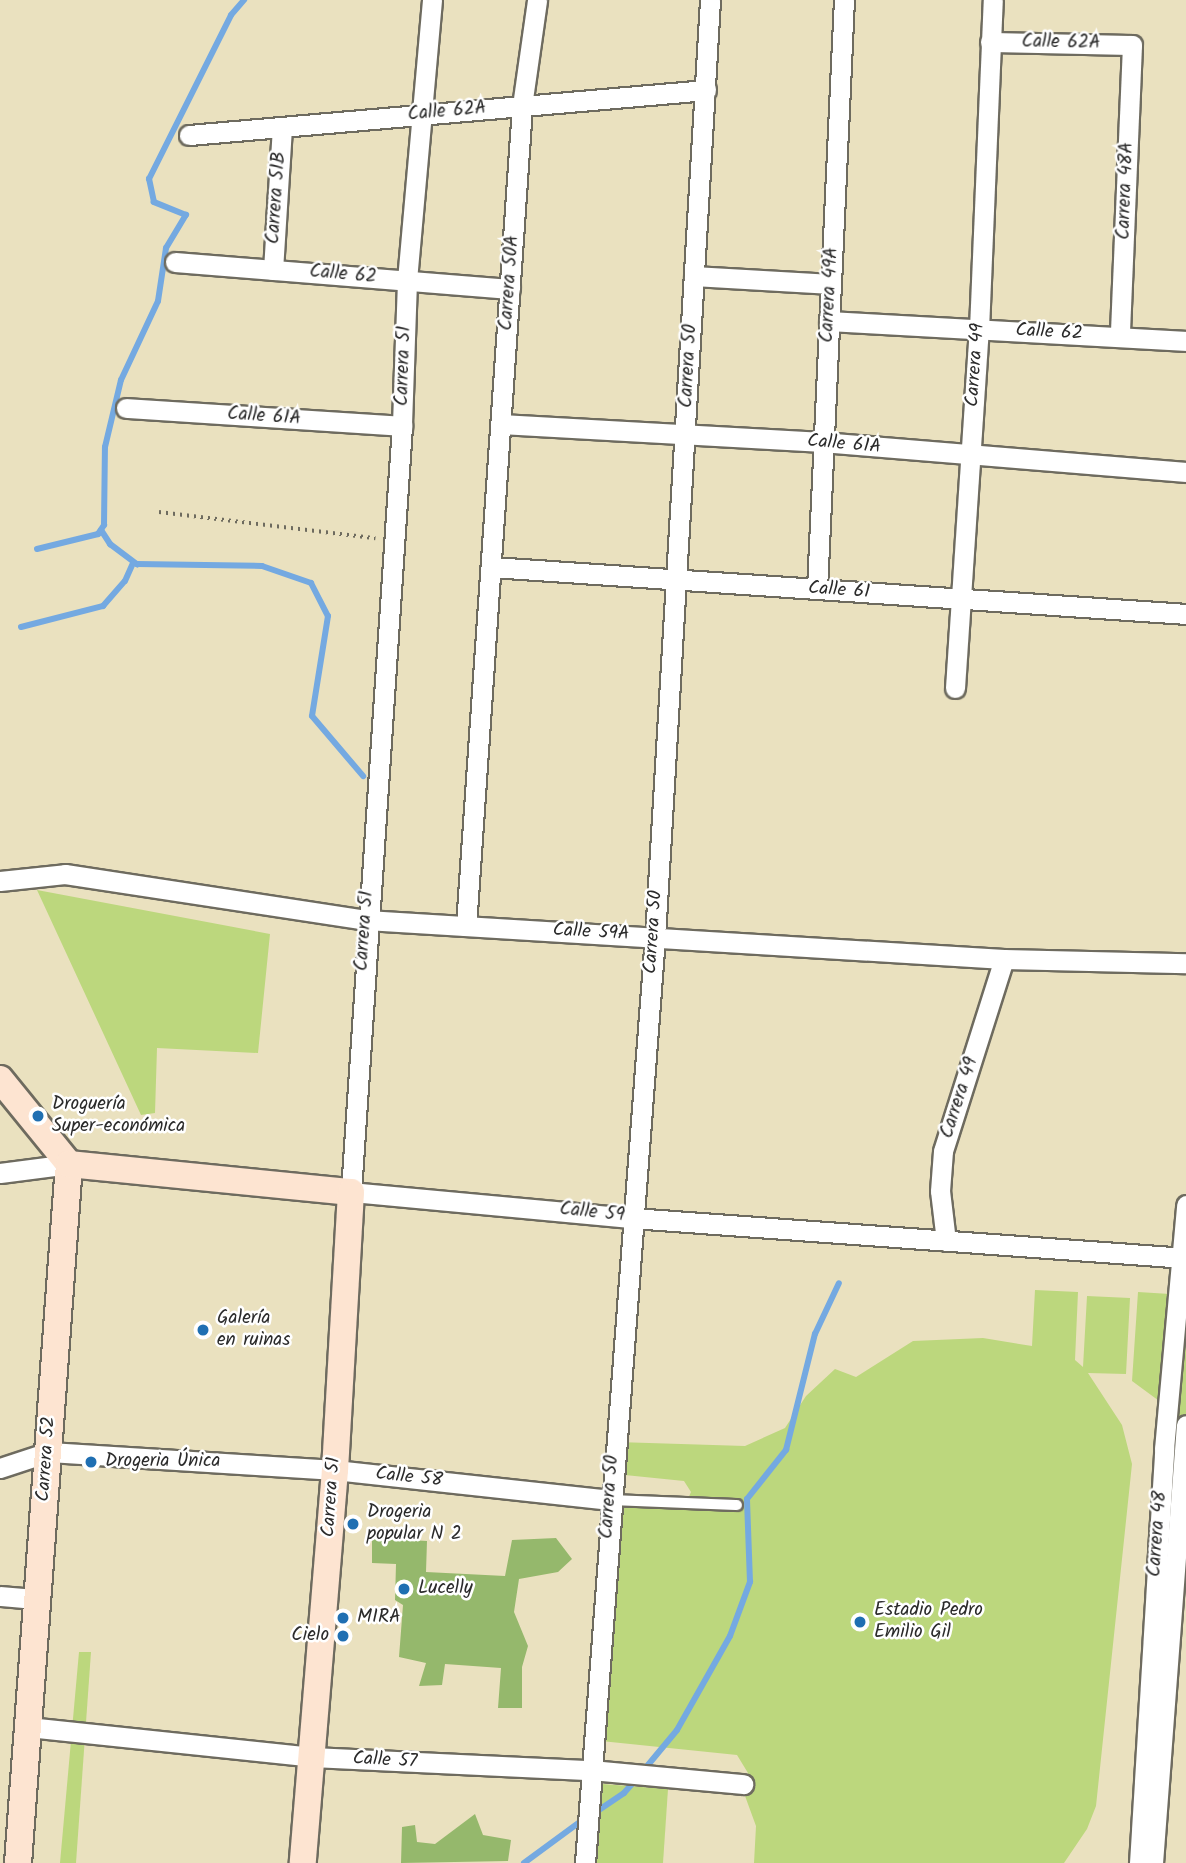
<!DOCTYPE html>
<meta charset="utf-8">
<style>
body{margin:0}
#map{position:relative;width:1186px;height:1863px;overflow:hidden;background:#eae1bf;font-family:Kalam,sans-serif}
div>[style]{position:absolute}
.green>*{inset:0;background:#bcd77d}
.forest>*{inset:0;background:#95b86c}
.stream>*{height:6px;margin:-3px;padding:0 3px;transform-origin:3px;border-radius:3px;background:#74a9e1}
.path>*{height:3.5px;margin-top:-1.75px;transform-origin:0;background:repeating-linear-gradient(90deg,#6e6b5f 0 2px,transparent 0 7px)}
.roads{filter:drop-shadow(2px 0 #6e6b5f) drop-shadow(-2px 0 #6e6b5f) drop-shadow(0 2px #6e6b5f) drop-shadow(0 -2px #6e6b5f)}
.lane>*{height:10px;margin:-5px;padding:0 5px;transform-origin:5px;border-radius:5px;background:#fff}
.street>*{height:19px;margin:-9.5px;padding:0 9.5px;transform-origin:9.5px;border-radius:9.5px;background:#fff}
.secondary>*{height:26px;margin:-13px;padding:0 13px;transform-origin:13px;border-radius:13px;background:#fde4d1}
.dots>*{width:19px;height:19px;translate:-50% -50%;box-sizing:border-box;border:4px solid #fff;border-radius:50%}
span{translate:-50% -50%;white-space:nowrap;text-align:center;line-height:1.15;-webkit-text-stroke:5px #fff;paint-order:stroke}
.street-label{font-size:19px;color:#2b2b2b}
.poi-label{font-size:19px;color:#2b2b2b}
.left{translate:0 -50%;text-align:left}
.right{translate:-100% -50%;text-align:right}
</style>
<div id="map">
<div class="green">
<i style="clip-path:polygon(37px 890px,270px 934px,258px 1053px,157px 1048px,155px 1113px,141px 1115px)"></i>
<i style="clip-path:polygon(1035px 1290px,1078px 1292px,1075px 1360px,1083px 1367px,1087px 1296px,1130px 1298px,1126px 1374px,1088px 1373px,1122px 1425px,1132px 1464px,1096px 1806px,1087px 1829px,1064px 1863px,754px 1863px,756px 1826px,741px 1785px,748px 1773px,737px 1755px,601px 1741px,613px 1496px,687px 1501px,691px 1492px,684px 1481px,615px 1474px,617px 1442px,745px 1446px,785px 1428px,806px 1396px,835px 1369px,856px 1377px,913px 1341px,983px 1338px,1032px 1346px)"></i>
<i style="clip-path:polygon(1138px 1292px,1186px 1295px,1186px 1443px,1166px 1406px,1132px 1381px)"></i>
<i style="clip-path:polygon(79px 1652px,91px 1652px,76px 1863px,60px 1863px)"></i>
<i style="clip-path:polygon(602px 1784px,668px 1789px,663px 1863px,596px 1863px)"></i>
</div>
<div class="forest">
<i style="clip-path:polygon(372px 1538px,427px 1541px,426px 1572px,505px 1576px,512px 1540px,556px 1538px,572px 1559px,558px 1572px,519px 1579px,514px 1612px,528px 1646px,522px 1667px,522px 1708px,498px 1708px,501px 1668px,445px 1664px,442px 1685px,419px 1686px,426px 1663px,399px 1657px,403px 1605px,395px 1600px,396px 1564px,372px 1563px)"></i>
<i style="clip-path:polygon(475px 1814px,483px 1835px,511px 1840px,508px 1861px,401px 1863px,402px 1827px,415px 1825px,417px 1842px,435px 1844px)"></i>
</div>
<div class="stream">
<i style="left:101px;top:530px;width:17px;rotate:57deg"></i>
<i style="left:110px;top:544px;width:34px;rotate:37deg"></i>
<i style="left:137px;top:564px;width:125px;rotate:0.9deg"></i>
<i style="left:262px;top:566px;width:52px;rotate:19.1deg"></i>
<i style="left:311px;top:583px;width:37px;rotate:63deg"></i>
<i style="left:328px;top:616px;width:101px;rotate:99.1deg"></i>
<i style="left:312px;top:716px;width:79px;rotate:49.6deg"></i>
<i style="left:37px;top:549px;width:63px;rotate:-13.8deg"></i>
<i style="left:98px;top:534px;width:11px;rotate:-56deg"></i>
<i style="left:104px;top:525px;width:78px;rotate:-89.3deg"></i>
<i style="left:105px;top:447px;width:69px;rotate:-76.6deg"></i>
<i style="left:121px;top:380px;width:87px;rotate:-64.9deg"></i>
<i style="left:158px;top:301px;width:54px;rotate:-81.4deg"></i>
<i style="left:166px;top:248px;width:39px;rotate:-59deg"></i>
<i style="left:186px;top:215px;width:35px;rotate:-158deg"></i>
<i style="left:154px;top:202px;width:24px;rotate:-102deg"></i>
<i style="left:149px;top:179px;width:183px;rotate:-63.4deg"></i>
<i style="left:231px;top:15px;width:20px;rotate:-49deg"></i>
<i style="left:21px;top:627px;width:85px;rotate:-14.4deg"></i>
<i style="left:103px;top:606px;width:33px;rotate:-49deg"></i>
<i style="left:125px;top:581px;width:20px;rotate:-66deg"></i>
<i style="left:643px;top:1771px;width:53px;rotate:-50.3deg"></i>
<i style="left:677px;top:1730px;width:108px;rotate:-60.6deg"></i>
<i style="left:730px;top:1636px;width:58px;rotate:-69.7deg"></i>
<i style="left:750px;top:1582px;width:83px;rotate:-92.1deg"></i>
<i style="left:747px;top:1499px;width:63px;rotate:-51.5deg"></i>
<i style="left:786px;top:1450px;width:120px;rotate:-76deg"></i>
<i style="left:815px;top:1334px;width:56px;rotate:-64.8deg"></i>
<i style="left:593px;top:1814px;width:37px;rotate:-34deg"></i>
<i style="left:624px;top:1793px;width:18px;rotate:-49deg"></i>
<i style="left:524px;top:1863px;width:74px;rotate:-36.3deg"></i>
</div>
<div class="path">
<i style="left:159px;top:512px;width:218px;rotate:6.9deg"></i>
</div>
<div class="roads">
<div class="lane">
<i style="left:610px;top:1500px;width:127px;rotate:2.3deg"></i>
</div>
<div class="street">
<i style="left:432px;top:0;width:282px;rotate:95.1deg"></i>
<i style="left:407px;top:281px;width:145px;rotate:92deg"></i>
<i style="left:402px;top:426px;width:768px;rotate:93.81deg"></i>
<i style="left:351px;top:1192px;width:282px;rotate:5.3deg"></i>
<i style="left:632px;top:1218px;width:555px;rotate:4.13deg"></i>
<i style="left:990px;top:42px;width:142px;rotate:1.2deg"></i>
<i style="left:1132px;top:45px;width:292px;rotate:92.4deg"></i>
<i style="left:189px;top:135px;width:519px;rotate:-4.97deg"></i>
<i style="left:175px;top:262px;width:336px;rotate:4.6deg"></i>
<i style="left:273px;top:270px;width:143px;rotate:-86.4deg"></i>
<i style="left:694px;top:276px;width:137px;rotate:3.3deg"></i>
<i style="left:829px;top:321px;width:358px;rotate:3.2deg"></i>
<i style="left:126px;top:408px;width:277px;rotate:3.7deg"></i>
<i style="left:501px;top:424px;width:322px;rotate:3.2deg"></i>
<i style="left:822px;top:442px;width:365px;rotate:4.7deg"></i>
<i style="left:492px;top:567px;width:696px;rotate:3.87deg"></i>
<i style="left:817px;top:589px;width:590px;rotate:-87.38deg"></i>
<i style="left:955px;top:688px;width:360px;rotate:-86.2deg"></i>
<i style="left:979px;top:329px;width:329px;rotate:-87.6deg"></i>
<i style="left:0;top:881px;width:65px;rotate:-6.1deg"></i>
<i style="left:65px;top:874px;width:304px;rotate:8.7deg"></i>
<i style="left:366px;top:920px;width:639px;rotate:3.5deg"></i>
<i style="left:1004px;top:959px;width:182px;rotate:1.3deg"></i>
<i style="left:466px;top:926px;width:822px;rotate:-86.09deg"></i>
<i style="left:522px;top:106px;width:107px;rotate:-81.9deg"></i>
<i style="left:0;top:1173px;width:70px;rotate:-7.4deg"></i>
<i style="left:946px;top:1241px;width:50px;rotate:-96.8deg"></i>
<i style="left:940px;top:1191px;width:40px;rotate:-85.7deg"></i>
<i style="left:943px;top:1151px;width:201px;rotate:-72.4deg"></i>
<i style="left:0;top:1468px;width:52px;rotate:-18.1deg"></i>
<i style="left:49px;top:1452px;width:287px;rotate:3.6deg"></i>
<i style="left:335px;top:1470px;width:277px;rotate:6.2deg"></i>
<i style="left:0;top:1596px;width:37px;rotate:5deg"></i>
<i style="left:28px;top:1727px;width:286px;rotate:6deg"></i>
<i style="left:312px;top:1757px;width:279px;rotate:2.7deg"></i>
<i style="left:591px;top:1770px;width:153px;rotate:5.3deg"></i>
<i style="left:585px;top:1863px;width:929px;rotate:-85.68deg"></i>
<i style="left:655px;top:937px;width:939px;rotate:-86.64deg"></i>
<i style="left:1139px;top:1863px;width:415px;rotate:-86.5deg"></i>
<i style="left:1164px;top:1449px;width:245px;rotate:-84.8deg"></i>
<i style="left:1153px;top:1863px;width:439px;rotate:-85.7deg"></i>
</div>
<div class="secondary">
<i style="left:0;top:1079px;width:109px;rotate:50.9deg"></i>
<i style="left:69px;top:1164px;width:701px;rotate:94.17deg"></i>
<i style="left:69px;top:1164px;width:283px;rotate:5.7deg"></i>
<i style="left:351px;top:1192px;width:278px;rotate:93.3deg"></i>
<i style="left:335px;top:1470px;width:394px;rotate:94.7deg"></i>
</div>
</div>
<div class="dots">
<i style="left:38px;top:1116px;background:#1f6fb2"></i>
<i style="left:203px;top:1330px;background:#1f6fb2"></i>
<i style="left:91px;top:1462px;background:#1f6fb2"></i>
<i style="left:353px;top:1524px;background:#1f6fb2"></i>
<i style="left:404px;top:1589px;background:#1f6fb2"></i>
<i style="left:343px;top:1618px;background:#1f6fb2"></i>
<i style="left:860px;top:1622px;background:#1f6fb2"></i>
<i style="left:343px;top:1636px;background:#1f6fb2"></i>
</div>
<div class="street-label">
<span style="left:1061px;top:43px;rotate:1deg">Calle 62A</span>
<span style="left:447px;top:112px;rotate:-5deg">Calle 62A</span>
<span style="left:1126px;top:191px;rotate:-88deg">Carrera 48A</span>
<span style="left:277px;top:198px;rotate:-86deg">Carrera 51B</span>
<span style="left:343px;top:275px;rotate:5deg">Calle 62</span>
<span style="left:510px;top:283px;rotate:-86deg">Carrera 50A</span>
<span style="left:830px;top:295px;rotate:-87deg">Carrera 49A</span>
<span style="left:1049px;top:333px;rotate:3deg">Calle 62</span>
<span style="left:976px;top:365px;rotate:-86deg">Carrera 49</span>
<span style="left:404px;top:366px;rotate:-88deg">Carrera 51</span>
<span style="left:689px;top:366px;rotate:-87deg">Carrera 50</span>
<span style="left:264px;top:417px;rotate:4deg">Calle 61A</span>
<span style="left:844px;top:445px;rotate:5deg">Calle 61A</span>
<span style="left:839px;top:591px;rotate:4deg">Calle 61</span>
<span style="left:365px;top:931px;rotate:-86deg">Carrera 51</span>
<span style="left:654px;top:932px;rotate:-86deg">Carrera 50</span>
<span style="left:591px;top:933px;rotate:3deg">Calle 59A</span>
<span style="left:960px;top:1098px;rotate:-72deg">Carrera 49</span>
<span style="left:592px;top:1213px;rotate:6deg">Calle 59</span>
<span style="left:47px;top:1459px;rotate:-86deg">Carrera 52</span>
<span style="left:409px;top:1478px;rotate:6deg">Calle 58</span>
<span style="left:332px;top:1497px;rotate:-86deg">Carrera 51</span>
<span style="left:610px;top:1497px;rotate:-86deg">Carrera 50</span>
<span style="left:1158px;top:1534px;rotate:-86deg">Carrera 48</span>
<span style="left:385px;top:1761px;rotate:3deg">Calle 57</span>
</div>
<div class="poi-label">
<span class="left" style="left:52px;top:1116px">Droguería<br>Super-económica</span>
<span class="left" style="left:217px;top:1330px">Galería<br>en ruinas</span>
<span class="left" style="left:105px;top:1462px">Drogeria Única</span>
<span class="left" style="left:367px;top:1524px">Drogeria<br>popular N 2</span>
<span class="left" style="left:418px;top:1589px">Lucelly</span>
<span class="left" style="left:874px;top:1622px">Estadio Pedro<br>Emilio Gil</span>
<span class="left" style="left:357px;top:1618px">MIRA</span>
<span class="right" style="left:329px;top:1636px">Cielo</span>
</div>
</div>
